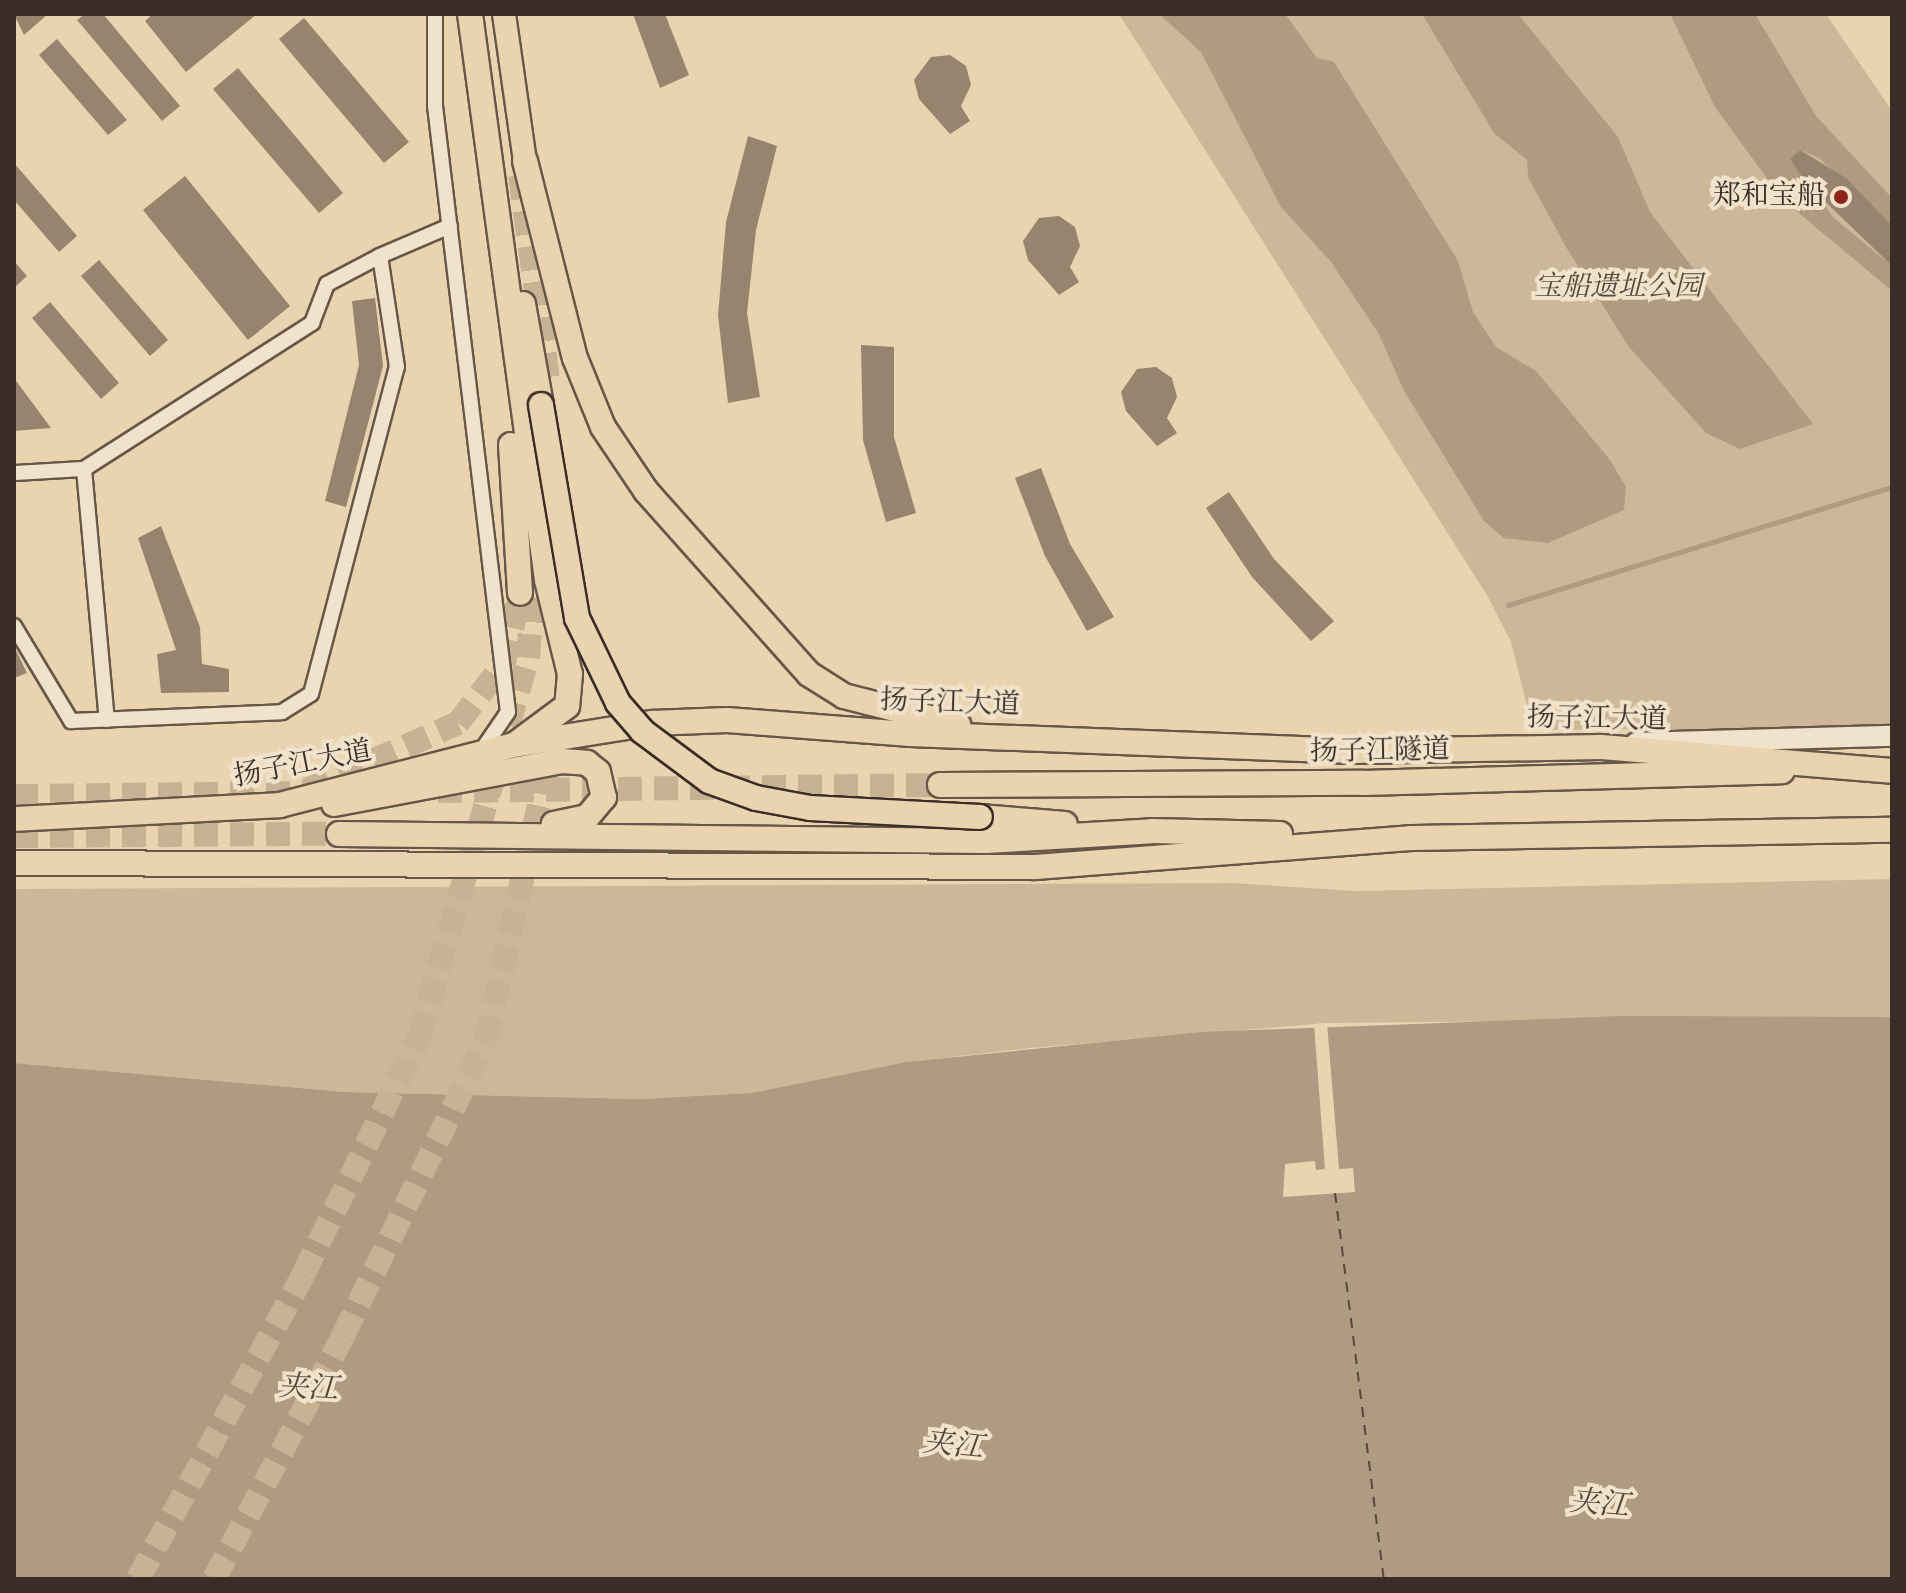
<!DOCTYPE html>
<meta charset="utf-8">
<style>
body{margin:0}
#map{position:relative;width:1906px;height:1593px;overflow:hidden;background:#ead4af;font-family:"Old Standard TT","Noto Serif SC",serif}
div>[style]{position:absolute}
.green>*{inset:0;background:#ccb898}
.water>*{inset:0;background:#ae9b81}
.pier>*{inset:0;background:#ead4af}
.stream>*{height:5px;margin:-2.5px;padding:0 2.5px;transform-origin:2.5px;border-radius:2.5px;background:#ae9b81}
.ferry>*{height:2px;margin-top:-1px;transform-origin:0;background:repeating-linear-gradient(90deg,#57483e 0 10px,transparent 0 18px)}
.building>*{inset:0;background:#96846e}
.trunk-tunnel>*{height:24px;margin-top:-12px;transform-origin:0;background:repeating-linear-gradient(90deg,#c7b394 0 24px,transparent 0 36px)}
.roads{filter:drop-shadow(2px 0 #665749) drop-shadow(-2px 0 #665749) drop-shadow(0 2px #665749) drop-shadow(0 -2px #665749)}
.minor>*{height:14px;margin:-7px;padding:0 7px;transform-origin:7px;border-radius:7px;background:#f1e3cb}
.secondary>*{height:20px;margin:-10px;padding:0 10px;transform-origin:10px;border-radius:10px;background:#f1e3cb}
.primary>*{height:22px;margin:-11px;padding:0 11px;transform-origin:11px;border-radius:11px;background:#ead4af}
.trunk>*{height:24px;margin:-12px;padding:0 12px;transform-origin:12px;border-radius:12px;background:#ead4af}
.bridges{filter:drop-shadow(2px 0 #3a2d27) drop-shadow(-2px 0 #3a2d27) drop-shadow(0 2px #3a2d27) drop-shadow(0 -2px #3a2d27)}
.trunk-bridge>*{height:24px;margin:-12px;padding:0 12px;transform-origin:12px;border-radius:12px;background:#ead4af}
.dots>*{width:22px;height:22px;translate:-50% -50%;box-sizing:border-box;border:4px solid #f1e3cb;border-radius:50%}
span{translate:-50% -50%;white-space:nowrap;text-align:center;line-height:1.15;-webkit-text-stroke:8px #f1e3cb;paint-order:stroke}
.poi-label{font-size:28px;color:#3a2d27}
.right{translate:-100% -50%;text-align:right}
.park-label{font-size:28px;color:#57493e;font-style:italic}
.street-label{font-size:28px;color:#3a2d27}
.water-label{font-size:30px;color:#57483e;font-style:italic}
.frame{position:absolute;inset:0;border:16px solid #3a2d27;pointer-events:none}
</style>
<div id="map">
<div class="green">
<i style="clip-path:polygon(1119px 14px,1826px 14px,1892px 111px,1892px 728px,1533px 730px,1511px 642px,1488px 597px)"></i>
<i style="clip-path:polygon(1892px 879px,1892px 1017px,1327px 1023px,1031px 1048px,906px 1062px,751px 1093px,639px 1099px,345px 1092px,14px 1063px,14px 889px,1232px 883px,1357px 891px)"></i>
</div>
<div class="water">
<i style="clip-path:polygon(1159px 14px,1285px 14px,1317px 58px,1334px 62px,1458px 261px,1473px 312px,1496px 347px,1536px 371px,1610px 460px,1626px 487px,1624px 510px,1548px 543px,1504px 538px,1484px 521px,1403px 389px,1379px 334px,1331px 262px,1281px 207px,1201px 52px)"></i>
<i style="clip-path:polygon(1422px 14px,1518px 14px,1618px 137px,1650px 212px,1813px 424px,1740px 449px,1706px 433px,1629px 347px,1566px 247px,1528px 177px,1527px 160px,1494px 133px)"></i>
<i style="clip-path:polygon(1670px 14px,1755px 14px,1816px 116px,1892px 198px,1892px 226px,1819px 158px,1800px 150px,1790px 159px,1834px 218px,1892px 266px,1892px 291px,1782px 199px,1715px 107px)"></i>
<i style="clip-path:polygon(1622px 1016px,1892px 1017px,1892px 1579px,14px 1579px,14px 1063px,345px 1092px,639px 1099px,751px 1093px,906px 1062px,1202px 1032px)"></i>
</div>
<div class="pier">
<i style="clip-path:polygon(1327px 1023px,1339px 1169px,1353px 1168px,1355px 1192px,1283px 1197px,1285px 1164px,1315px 1161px,1316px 1170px,1325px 1169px,1314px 1024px)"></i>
</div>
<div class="stream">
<i style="left:1508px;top:605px;width:402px;rotate:-17.1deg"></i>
</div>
<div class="ferry">
<i style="left:1335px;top:1193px;width:389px;rotate:82.8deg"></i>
</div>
<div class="building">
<i style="clip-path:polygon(14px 14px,48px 14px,24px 35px)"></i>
<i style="clip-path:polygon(85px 14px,103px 14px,180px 106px,162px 121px,77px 20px)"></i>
<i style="clip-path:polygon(153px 14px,257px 14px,186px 72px,145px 21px)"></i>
<i style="clip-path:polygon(633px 14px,665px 14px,689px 75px,660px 88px)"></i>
<i style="clip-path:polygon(304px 18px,409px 142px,384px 163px,279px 39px)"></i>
<i style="clip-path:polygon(57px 39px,127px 120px,108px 135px,39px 55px)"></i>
<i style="clip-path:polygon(950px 55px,966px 66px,971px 85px,961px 106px,970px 121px,950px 134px,919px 99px,914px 80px,931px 57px)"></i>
<i style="clip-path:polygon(238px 68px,343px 193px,319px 213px,213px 89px)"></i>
<i style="clip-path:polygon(748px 136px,777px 146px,756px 230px,747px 313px,760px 397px,728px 403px,718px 315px,726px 222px)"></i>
<i style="clip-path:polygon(1800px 150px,1846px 178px,1892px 226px,1892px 266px,1806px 183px,1790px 159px)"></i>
<i style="clip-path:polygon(14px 163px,77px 236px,59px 252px,14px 200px)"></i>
<i style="clip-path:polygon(185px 176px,290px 306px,248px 340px,143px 210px)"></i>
<i style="clip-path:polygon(1059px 216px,1075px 227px,1080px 246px,1070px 267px,1079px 282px,1059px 295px,1028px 260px,1023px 241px,1039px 218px)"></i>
<i style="clip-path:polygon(99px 260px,168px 340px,150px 356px,81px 276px)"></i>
<i style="clip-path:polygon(14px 261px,27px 276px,14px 288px)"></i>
<i style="clip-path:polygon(375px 298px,383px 366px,346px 507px,325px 501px,359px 365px,352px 301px)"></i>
<i style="clip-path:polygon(50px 302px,119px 383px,101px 399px,32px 318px)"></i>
<i style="clip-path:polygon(861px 345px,894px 347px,894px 437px,916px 513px,886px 522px,863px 440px)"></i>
<i style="clip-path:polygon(1156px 367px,1172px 378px,1177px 397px,1167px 418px,1177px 433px,1157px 446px,1126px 411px,1121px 392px,1137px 369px)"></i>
<i style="clip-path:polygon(14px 378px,51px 428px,14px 431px)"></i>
<i style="clip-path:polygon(1041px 468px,1070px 544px,1114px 617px,1087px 631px,1045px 556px,1015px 478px)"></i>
<i style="clip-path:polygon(1229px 492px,1274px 559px,1334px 621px,1311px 641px,1252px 577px,1206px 508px)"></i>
<i style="clip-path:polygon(161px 526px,200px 627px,202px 664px,229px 669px,229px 692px,161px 693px,157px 654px,176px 650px,138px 538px)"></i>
<i style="clip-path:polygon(14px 646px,27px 673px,14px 678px)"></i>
</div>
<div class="trunk-tunnel">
<i style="left:520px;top:175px;width:215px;rotate:82.2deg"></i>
<i style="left:307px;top:790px;width:165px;rotate:-23.9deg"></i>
<i style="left:458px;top:723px;width:76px;rotate:-52.5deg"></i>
<i style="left:504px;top:663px;width:72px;rotate:-77.1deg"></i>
<i style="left:438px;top:791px;width:502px;rotate:-0.68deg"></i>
<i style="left:14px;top:796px;width:295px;rotate:-0.6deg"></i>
<i style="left:14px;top:836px;width:325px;rotate:-0.4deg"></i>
<i style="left:138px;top:1579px;width:346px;rotate:-61.5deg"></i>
<i style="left:303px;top:1275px;width:265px;rotate:-64deg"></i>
<i style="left:419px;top:1037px;width:394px;rotate:-74deg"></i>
<i style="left:528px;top:658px;width:105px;rotate:-85.6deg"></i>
<i style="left:214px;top:1579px;width:275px;rotate:-62deg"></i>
<i style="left:343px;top:1336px;width:329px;rotate:-64.2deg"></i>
<i style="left:486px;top:1040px;width:304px;rotate:-77.3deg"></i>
</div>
<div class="roads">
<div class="minor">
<i style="left:435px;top:14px;width:92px;rotate:90deg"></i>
<i style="left:435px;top:106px;width:610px;rotate:83.13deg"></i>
<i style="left:508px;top:712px;width:50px;rotate:124.3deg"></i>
<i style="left:84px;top:469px;width:252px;rotate:84.8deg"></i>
<i style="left:14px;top:473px;width:70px;rotate:-3.3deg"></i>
<i style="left:84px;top:469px;width:271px;rotate:-32.6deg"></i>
<i style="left:312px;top:323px;width:42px;rotate:-69deg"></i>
<i style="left:327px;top:284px;width:60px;rotate:-27.8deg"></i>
<i style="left:14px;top:626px;width:111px;rotate:59deg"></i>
<i style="left:71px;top:721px;width:211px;rotate:-2.4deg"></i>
<i style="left:282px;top:712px;width:34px;rotate:-32deg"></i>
<i style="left:311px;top:694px;width:338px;rotate:-75.3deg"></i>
<i style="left:397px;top:367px;width:112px;rotate:-98.7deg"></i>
<i style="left:380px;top:256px;width:76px;rotate:-23.2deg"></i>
</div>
<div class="secondary">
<i style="left:1636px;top:743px;width:256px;rotate:-1.6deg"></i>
</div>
<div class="primary">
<i style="left:504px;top:14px;width:148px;rotate:81.9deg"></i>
</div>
<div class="trunk">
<i style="left:470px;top:14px;width:571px;rotate:82.25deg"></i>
<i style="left:547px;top:580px;width:97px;rotate:76.3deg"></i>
<i style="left:570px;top:674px;width:32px;rotate:95deg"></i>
<i style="left:567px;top:706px;width:62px;rotate:143.5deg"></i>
<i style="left:525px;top:161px;width:203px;rotate:75.8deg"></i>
<i style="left:575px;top:358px;width:74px;rotate:67.9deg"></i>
<i style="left:603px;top:427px;width:77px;rotate:56.1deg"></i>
<i style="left:646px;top:491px;width:245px;rotate:48.3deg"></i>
<i style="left:809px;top:674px;width:41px;rotate:32.2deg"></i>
<i style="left:844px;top:696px;width:118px;rotate:14.3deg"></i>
<i style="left:523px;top:304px;width:103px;rotate:79.9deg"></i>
<i style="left:511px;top:445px;width:148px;rotate:86.5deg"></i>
<i style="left:940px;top:785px;width:423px;rotate:-0.3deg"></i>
<i style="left:1363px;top:783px;width:419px;rotate:-1.6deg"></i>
<i style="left:334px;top:804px;width:231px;rotate:-10.7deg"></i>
<i style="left:561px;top:761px;width:26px;rotate:4deg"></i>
<i style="left:587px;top:763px;width:14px;rotate:39deg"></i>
<i style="left:598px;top:772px;width:26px;rotate:77deg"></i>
<i style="left:604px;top:797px;width:26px;rotate:130deg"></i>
<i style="left:587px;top:817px;width:34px;rotate:168deg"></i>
<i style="left:980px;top:817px;width:85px;rotate:4.7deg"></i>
<i style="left:14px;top:819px;width:266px;rotate:-3deg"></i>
<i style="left:280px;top:805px;width:242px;rotate:-14.4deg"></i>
<i style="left:514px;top:745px;width:140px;rotate:-9.1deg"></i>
<i style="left:652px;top:723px;width:75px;rotate:-2.3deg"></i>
<i style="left:727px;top:720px;width:184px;rotate:4.4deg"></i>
<i style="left:910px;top:734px;width:443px;rotate:2.2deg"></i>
<i style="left:1353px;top:751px;width:248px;rotate:-0.9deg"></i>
<i style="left:1601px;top:747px;width:292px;rotate:4.7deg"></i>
<i style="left:339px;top:834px;width:647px;rotate:0.62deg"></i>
<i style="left:986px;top:841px;width:166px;rotate:-3.4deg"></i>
<i style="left:1152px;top:831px;width:128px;rotate:1.3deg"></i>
<i style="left:14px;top:863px;width:1021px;rotate:0.22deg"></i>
<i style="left:1035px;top:867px;width:377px;rotate:-4.4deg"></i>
<i style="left:1411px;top:838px;width:481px;rotate:-1deg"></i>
</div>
</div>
<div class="bridges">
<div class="trunk-bridge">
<i style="left:541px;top:405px;width:216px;rotate:80.4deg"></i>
<i style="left:577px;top:618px;width:94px;rotate:64.2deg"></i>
<i style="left:618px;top:703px;width:37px;rotate:49deg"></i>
<i style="left:642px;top:731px;width:84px;rotate:36.7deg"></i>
<i style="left:709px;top:781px;width:50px;rotate:19.9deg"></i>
<i style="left:756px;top:798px;width:55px;rotate:10.5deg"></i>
<i style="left:810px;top:808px;width:170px;rotate:3deg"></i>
</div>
</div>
<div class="dots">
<i style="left:1841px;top:197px;background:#8f2418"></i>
</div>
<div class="poi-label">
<span class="right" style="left:1825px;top:197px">郑和宝船</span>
</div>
<div class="park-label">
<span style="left:1618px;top:288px">宝船遗址公园</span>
</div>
<div class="street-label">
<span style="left:950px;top:704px;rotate:2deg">扬子江大道</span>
<span style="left:1597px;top:720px;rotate:1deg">扬子江大道</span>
<span style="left:1380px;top:752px;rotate:-1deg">扬子江隧道</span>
<span style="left:303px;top:765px;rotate:-11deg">扬子江大道</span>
</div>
<div class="water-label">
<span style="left:308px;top:1389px;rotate:3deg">夹江</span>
<span style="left:953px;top:1446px;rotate:6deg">夹江</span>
<span style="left:1599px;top:1505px;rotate:5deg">夹江</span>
</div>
<div class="frame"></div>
</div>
